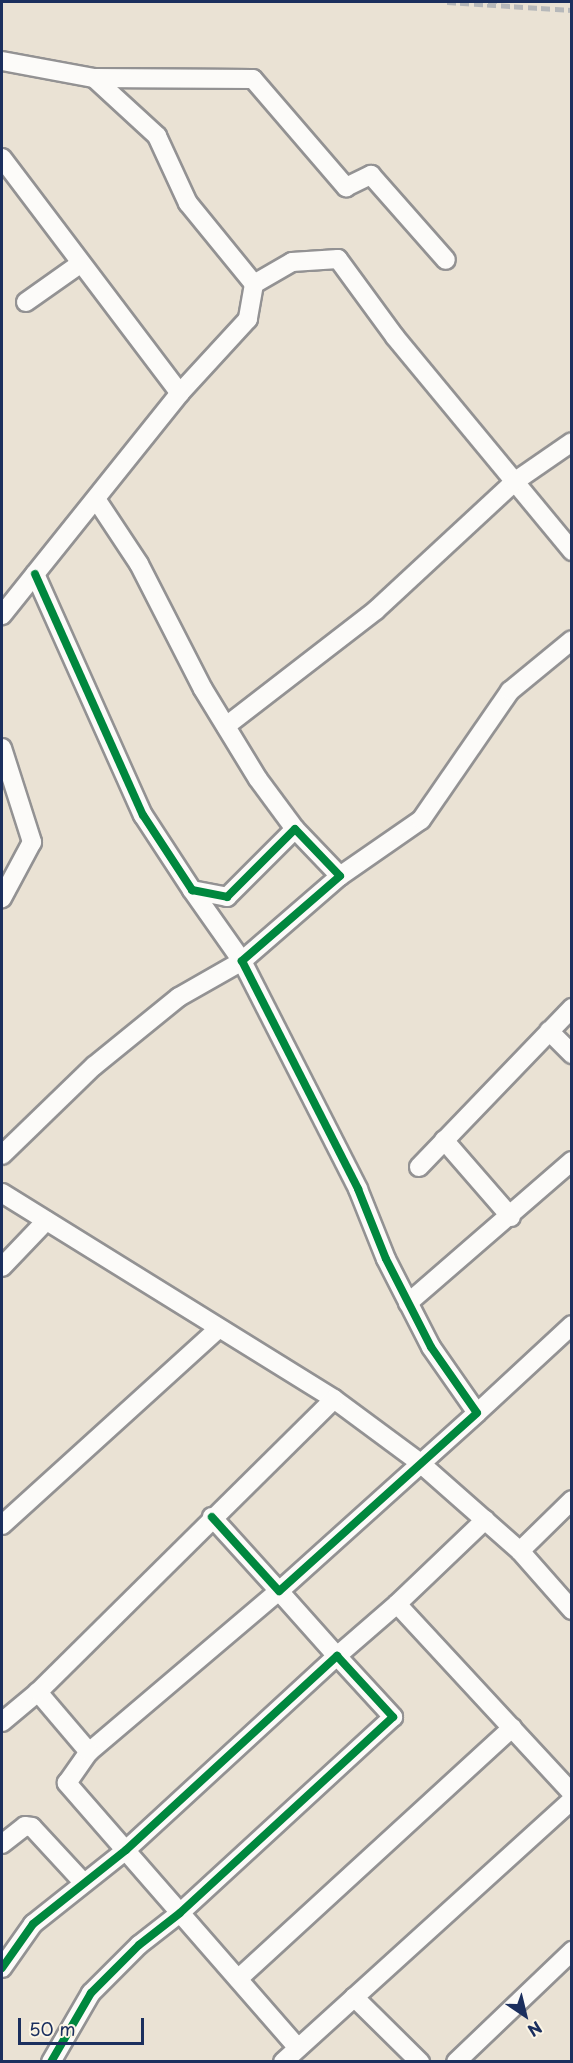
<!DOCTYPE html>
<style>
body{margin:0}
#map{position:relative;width:573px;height:2063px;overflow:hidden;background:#eae2d4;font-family:"Playpen Sans",sans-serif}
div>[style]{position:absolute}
.roads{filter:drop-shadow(2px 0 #939293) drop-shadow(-2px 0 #939293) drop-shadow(0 2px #939293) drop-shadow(0 -2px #939293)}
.minor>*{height:18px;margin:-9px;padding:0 9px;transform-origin:9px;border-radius:9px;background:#fcfbf9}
.rail>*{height:4.5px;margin-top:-2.25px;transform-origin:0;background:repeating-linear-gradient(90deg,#b6b8ba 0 9px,transparent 0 13.5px)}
.cycleway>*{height:8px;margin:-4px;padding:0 4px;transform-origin:4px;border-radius:4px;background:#00873e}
span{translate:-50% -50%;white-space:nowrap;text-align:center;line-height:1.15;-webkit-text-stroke:5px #fcf5e5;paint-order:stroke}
.frame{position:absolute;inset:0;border:3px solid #1b2f5e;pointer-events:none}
.north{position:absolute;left:495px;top:1985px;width:60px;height:60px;-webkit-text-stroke:4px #fcf5e5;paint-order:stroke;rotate:145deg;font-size:16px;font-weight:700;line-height:24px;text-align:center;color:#1b2f5e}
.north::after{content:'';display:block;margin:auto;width:21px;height:27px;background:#1b2f5e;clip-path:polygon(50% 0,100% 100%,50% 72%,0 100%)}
.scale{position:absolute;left:18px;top:2018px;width:126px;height:27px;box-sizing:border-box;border:3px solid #1b2f5e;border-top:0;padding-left:8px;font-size:18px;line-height:21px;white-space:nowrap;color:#1b2f5e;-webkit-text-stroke:4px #fcf5e5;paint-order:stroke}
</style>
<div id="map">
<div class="roads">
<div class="minor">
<i style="left:2px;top:61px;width:94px;rotate:10.5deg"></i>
<i style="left:94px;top:78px;width:86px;rotate:42.6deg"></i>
<i style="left:157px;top:136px;width:74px;rotate:65.2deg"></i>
<i style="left:188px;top:203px;width:104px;rotate:50.8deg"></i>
<i style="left:254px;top:284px;width:36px;rotate:100deg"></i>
<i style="left:248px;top:319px;width:100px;rotate:132.6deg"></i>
<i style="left:180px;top:393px;width:285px;rotate:128.7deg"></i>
<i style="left:94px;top:78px;width:159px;rotate:0.4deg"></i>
<i style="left:253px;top:79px;width:143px;rotate:49.3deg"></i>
<i style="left:346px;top:187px;width:28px;rotate:-26deg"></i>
<i style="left:371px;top:175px;width:113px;rotate:48.6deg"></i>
<i style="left:2px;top:158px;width:295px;rotate:52.9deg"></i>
<i style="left:254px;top:284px;width:44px;rotate:-30.1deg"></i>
<i style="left:292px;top:262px;width:46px;rotate:-3.7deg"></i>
<i style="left:338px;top:259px;width:97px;rotate:53.8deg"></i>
<i style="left:395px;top:337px;width:278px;rotate:50.4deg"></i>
<i style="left:26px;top:302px;width:67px;rotate:-35.3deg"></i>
<i style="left:96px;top:499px;width:78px;rotate:56.5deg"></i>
<i style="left:139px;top:564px;width:140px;rotate:62.9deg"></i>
<i style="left:203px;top:689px;width:105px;rotate:58.6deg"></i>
<i style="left:258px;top:779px;width:62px;rotate:53.5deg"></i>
<i style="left:35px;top:574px;width:264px;rotate:65.9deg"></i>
<i style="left:143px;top:815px;width:90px;rotate:56.8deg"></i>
<i style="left:192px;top:890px;width:36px;rotate:11deg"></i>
<i style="left:227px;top:897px;width:96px;rotate:-45deg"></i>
<i style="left:295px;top:829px;width:65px;rotate:46.2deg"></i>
<i style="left:340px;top:876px;width:130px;rotate:139.1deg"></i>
<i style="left:242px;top:961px;width:256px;rotate:63deg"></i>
<i style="left:358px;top:1189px;width:75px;rotate:68.2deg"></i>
<i style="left:386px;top:1259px;width:99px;rotate:62.9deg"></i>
<i style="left:431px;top:1347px;width:80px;rotate:55.1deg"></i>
<i style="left:477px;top:1413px;width:266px;rotate:138deg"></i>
<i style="left:279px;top:1591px;width:100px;rotate:-132.2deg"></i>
<i style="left:226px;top:726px;width:190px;rotate:-37.7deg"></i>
<i style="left:376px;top:610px;width:188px;rotate:-42.8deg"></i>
<i style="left:514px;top:482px;width:70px;rotate:-34.6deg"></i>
<i style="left:2px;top:748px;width:99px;rotate:72.3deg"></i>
<i style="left:32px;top:842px;width:64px;rotate:118.2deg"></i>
<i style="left:340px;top:876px;width:98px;rotate:-34.7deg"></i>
<i style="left:421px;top:820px;width:157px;rotate:-55.4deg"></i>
<i style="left:510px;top:691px;width:80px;rotate:-39.4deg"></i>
<i style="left:549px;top:1031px;width:33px;rotate:45deg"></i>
<i style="left:444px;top:1140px;width:102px;rotate:49deg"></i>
<i style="left:2px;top:1155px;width:128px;rotate:-44.1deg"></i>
<i style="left:94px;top:1066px;width:109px;rotate:-39.1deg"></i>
<i style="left:179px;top:997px;width:73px;rotate:-29.7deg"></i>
<i style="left:242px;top:961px;width:87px;rotate:-125.2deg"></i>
<i style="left:419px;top:1167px;width:221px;rotate:-46.1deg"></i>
<i style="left:2px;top:1193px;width:391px;rotate:31.8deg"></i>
<i style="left:334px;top:1399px;width:106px;rotate:36.5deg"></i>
<i style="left:419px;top:1462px;width:135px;rotate:41.4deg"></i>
<i style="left:520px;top:1551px;width:79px;rotate:48.6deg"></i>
<i style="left:2px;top:1267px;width:64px;rotate:-46.3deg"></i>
<i style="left:408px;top:1303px;width:217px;rotate:-40.9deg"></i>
<i style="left:477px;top:1413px;width:129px;rotate:-42.8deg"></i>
<i style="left:2px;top:1525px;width:293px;rotate:-42.2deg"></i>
<i style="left:520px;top:1551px;width:73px;rotate:-44.4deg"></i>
<i style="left:397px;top:1604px;width:122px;rotate:-43.7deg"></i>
<i style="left:2px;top:1722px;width:47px;rotate:-39.8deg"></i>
<i style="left:89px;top:1752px;width:249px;rotate:-40.3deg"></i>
<i style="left:279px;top:1591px;width:87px;rotate:48.3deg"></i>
<i style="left:337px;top:1656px;width:79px;rotate:-40.9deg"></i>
<i style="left:397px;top:1604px;width:258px;rotate:47.2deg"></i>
<i style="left:2px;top:1844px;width:29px;rotate:-38deg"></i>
<i style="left:25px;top:1826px;width:7px;rotate:8deg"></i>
<i style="left:32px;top:1827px;width:74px;rotate:47.2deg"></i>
<i style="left:2px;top:1968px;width:54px;rotate:-54.8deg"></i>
<i style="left:33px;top:1924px;width:119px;rotate:-38.5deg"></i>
<i style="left:126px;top:1850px;width:287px;rotate:-42.6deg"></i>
<i style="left:337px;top:1656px;width:83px;rotate:47.4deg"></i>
<i style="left:393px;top:1717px;width:289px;rotate:137.4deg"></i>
<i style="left:180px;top:1913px;width:52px;rotate:142deg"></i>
<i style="left:139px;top:1945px;width:68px;rotate:135deg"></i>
<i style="left:91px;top:1993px;width:80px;rotate:120.1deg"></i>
<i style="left:238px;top:1979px;width:372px;rotate:-42.5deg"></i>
<i style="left:354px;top:1997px;width:93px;rotate:44.6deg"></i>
<i style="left:298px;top:2048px;width:352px;rotate:-131.1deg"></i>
<i style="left:67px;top:1783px;width:38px;rotate:-55deg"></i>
<i style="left:89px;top:1752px;width:79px;rotate:-130.4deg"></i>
<i style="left:38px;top:1692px;width:416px;rotate:-44.7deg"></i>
<i style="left:283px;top:2062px;width:390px;rotate:-42.2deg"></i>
<i style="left:456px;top:2062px;width:161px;rotate:-43.7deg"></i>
</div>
</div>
<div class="rail">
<i style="left:447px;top:2px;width:125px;rotate:3.7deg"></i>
</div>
<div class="cycleway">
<i style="left:35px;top:574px;width:264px;rotate:65.9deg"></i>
<i style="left:143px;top:815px;width:90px;rotate:56.8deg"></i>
<i style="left:192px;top:890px;width:36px;rotate:11deg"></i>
<i style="left:227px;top:897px;width:96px;rotate:-45deg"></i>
<i style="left:295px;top:829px;width:65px;rotate:46.2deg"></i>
<i style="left:340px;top:876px;width:130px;rotate:139.1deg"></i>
<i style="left:242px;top:961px;width:256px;rotate:63deg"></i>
<i style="left:358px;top:1189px;width:75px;rotate:68.2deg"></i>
<i style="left:386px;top:1259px;width:99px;rotate:62.9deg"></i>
<i style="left:431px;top:1347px;width:80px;rotate:55.1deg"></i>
<i style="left:477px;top:1413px;width:266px;rotate:138deg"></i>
<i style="left:279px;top:1591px;width:100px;rotate:-132.2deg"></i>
<i style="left:2px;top:1968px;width:54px;rotate:-54.8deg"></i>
<i style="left:33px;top:1924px;width:119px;rotate:-38.5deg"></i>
<i style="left:126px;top:1850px;width:287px;rotate:-42.6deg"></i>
<i style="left:337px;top:1656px;width:83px;rotate:47.4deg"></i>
<i style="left:393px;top:1717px;width:289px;rotate:137.4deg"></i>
<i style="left:180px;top:1913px;width:52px;rotate:142deg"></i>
<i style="left:139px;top:1945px;width:68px;rotate:135deg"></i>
<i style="left:91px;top:1993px;width:80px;rotate:120.1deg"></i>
</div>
<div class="frame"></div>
<div class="north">N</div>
<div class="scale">50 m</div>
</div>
